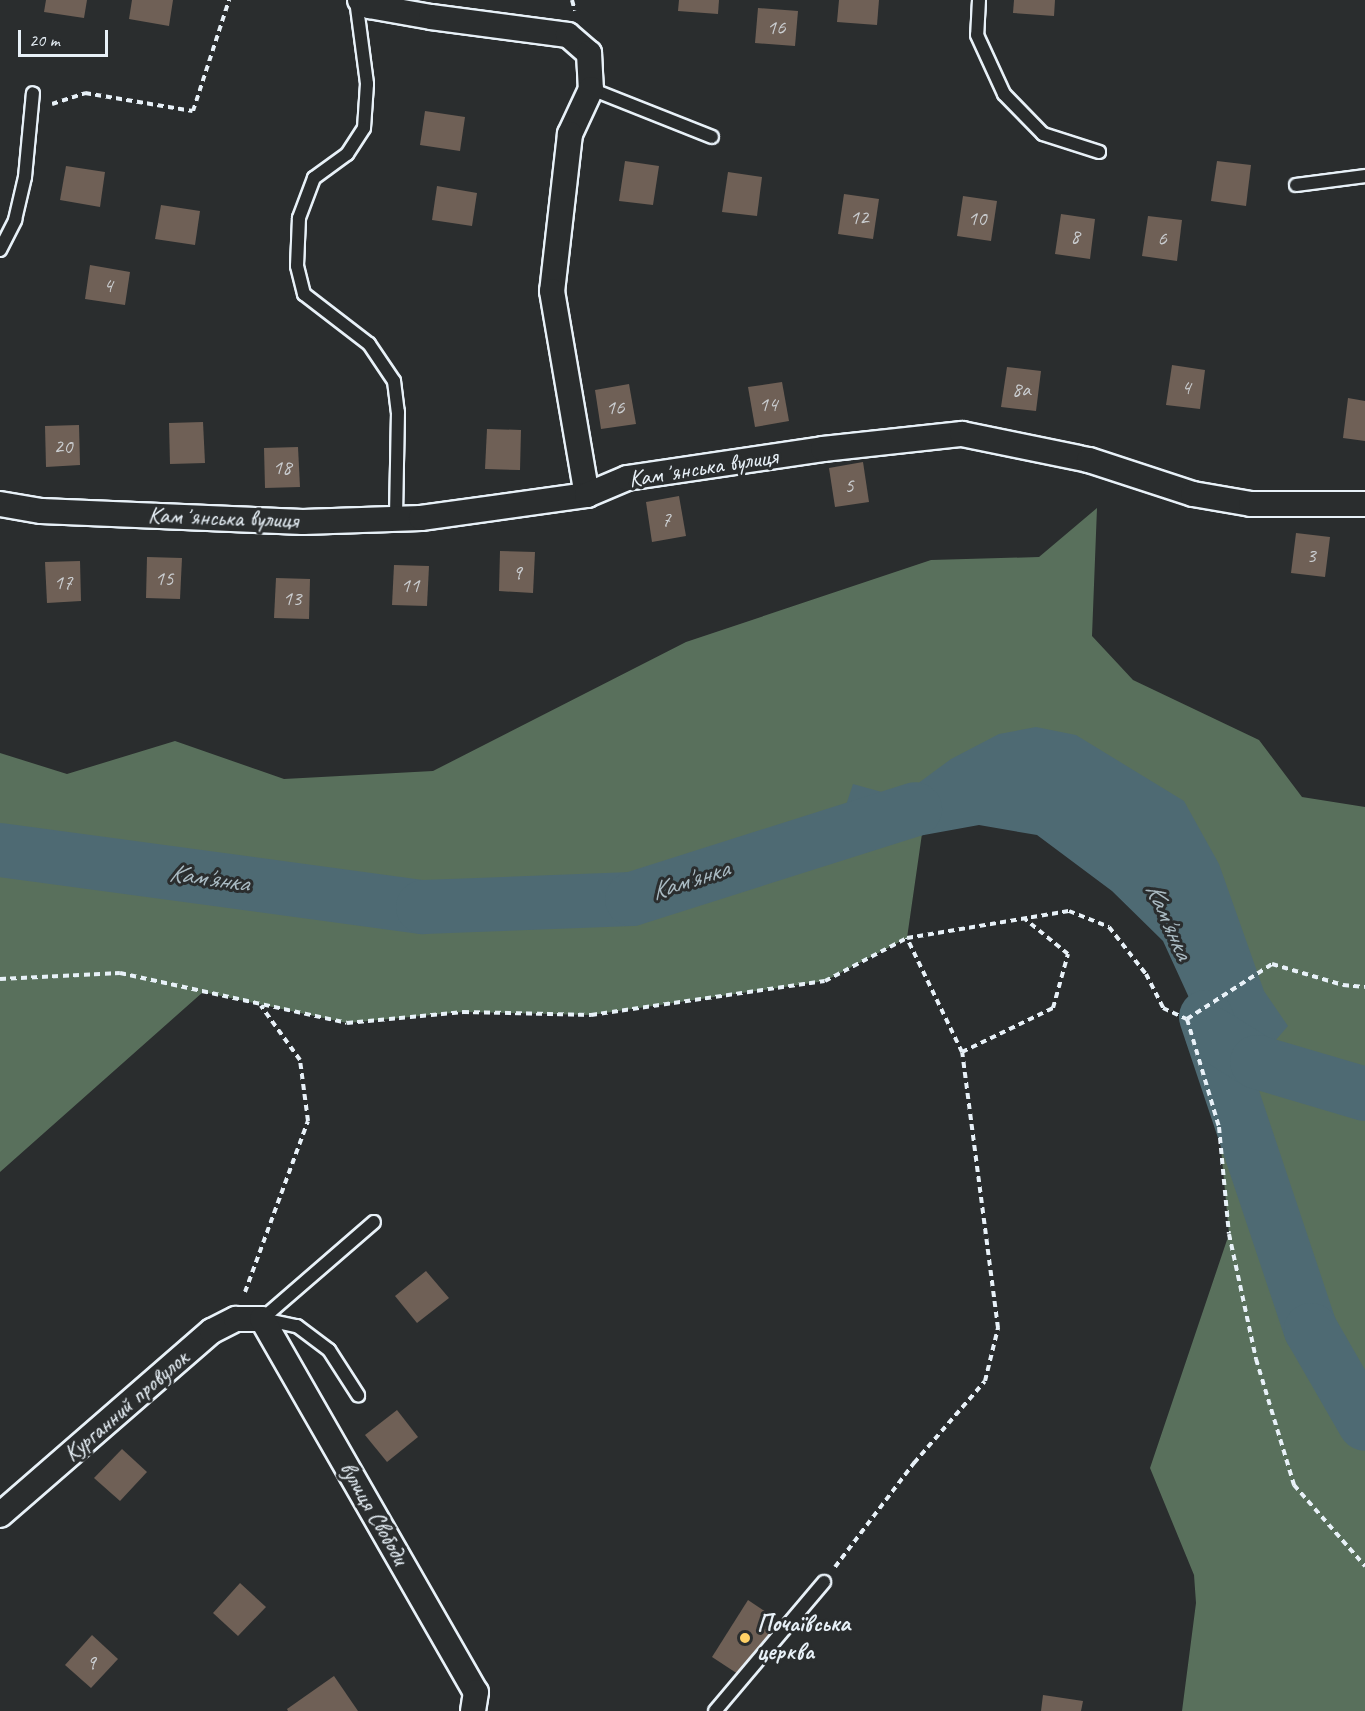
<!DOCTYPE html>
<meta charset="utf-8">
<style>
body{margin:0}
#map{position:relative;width:1365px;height:1711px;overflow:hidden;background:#2a2d2e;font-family:Caveat,sans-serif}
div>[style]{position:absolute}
.green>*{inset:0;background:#59705c}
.water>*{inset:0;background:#4e6a73}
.river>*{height:54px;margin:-27px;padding:0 27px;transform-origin:27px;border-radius:27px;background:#4e6a73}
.building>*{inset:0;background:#6f6056}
.path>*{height:4px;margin-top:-2px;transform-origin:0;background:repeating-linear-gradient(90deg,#e8f1f8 0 6px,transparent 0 10.5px)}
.roads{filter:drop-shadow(2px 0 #e8f1f8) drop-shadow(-2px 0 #e8f1f8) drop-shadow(0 2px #e8f1f8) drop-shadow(0 -2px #e8f1f8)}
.lane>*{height:12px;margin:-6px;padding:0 6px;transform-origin:6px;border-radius:6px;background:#2a2d2e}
.street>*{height:24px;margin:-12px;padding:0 12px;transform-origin:12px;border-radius:12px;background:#2a2d2e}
.dots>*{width:16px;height:16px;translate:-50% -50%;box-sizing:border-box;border:3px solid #2a2d2e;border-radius:50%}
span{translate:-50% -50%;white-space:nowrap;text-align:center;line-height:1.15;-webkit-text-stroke:6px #2a2d2e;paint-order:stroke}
.number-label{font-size:21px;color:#cacdd0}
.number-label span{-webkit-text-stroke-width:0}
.street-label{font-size:24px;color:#e8f1f8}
.poi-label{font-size:24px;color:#e8f1f8;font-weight:700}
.left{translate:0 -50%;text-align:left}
.water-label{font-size:26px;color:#aabbc3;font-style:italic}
.scale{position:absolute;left:18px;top:30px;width:90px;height:27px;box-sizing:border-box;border:3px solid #e8f1f8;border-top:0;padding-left:8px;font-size:18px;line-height:21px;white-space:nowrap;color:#e8f1f8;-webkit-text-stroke:4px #2a2d2e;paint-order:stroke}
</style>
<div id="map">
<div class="green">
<i style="clip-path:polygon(1097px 508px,1092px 636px,1133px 680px,1259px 740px,1302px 797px,1365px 807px,1365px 1711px,1182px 1711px,1196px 1603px,1194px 1575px,1150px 1468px,1229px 1234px,1219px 1127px,1237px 1110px,1208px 1005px,1108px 789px,926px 806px,907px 938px,825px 981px,591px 1015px,463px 1012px,347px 1023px,203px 992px,0 1172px,0 753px,67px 774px,175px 741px,284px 779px,433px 771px,686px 642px,931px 560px,1039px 557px)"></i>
</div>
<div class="water">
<i style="clip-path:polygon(1036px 727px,1076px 735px,1184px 801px,1219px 864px,1264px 991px,1288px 1026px,1243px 1078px,1217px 1094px,1191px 1002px,1163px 941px,1112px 891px,1037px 835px,979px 825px,902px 839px,852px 853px,841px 820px,853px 784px,889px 794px,913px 787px,951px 759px,999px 734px)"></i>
</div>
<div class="river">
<i style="left:0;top:850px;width:427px;rotate:7.7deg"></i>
<i style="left:423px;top:907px;width:209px;rotate:-2.2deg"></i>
<i style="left:632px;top:899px;width:297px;rotate:-17.6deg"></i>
<i style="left:1206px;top:1017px;width:330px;rotate:71.5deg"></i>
<i style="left:1311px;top:1330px;width:108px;rotate:60.1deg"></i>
<i style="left:1212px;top:1034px;width:53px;rotate:31.9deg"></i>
<i style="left:1257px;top:1062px;width:113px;rotate:16.5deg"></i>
</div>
<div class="building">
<i style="clip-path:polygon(46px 0,87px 0,84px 18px,44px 12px)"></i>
<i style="clip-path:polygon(132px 0,173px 0,169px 26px,129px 19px)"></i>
<i style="clip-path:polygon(679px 0,719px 0,718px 14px,678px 11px)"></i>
<i style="clip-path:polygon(839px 0,879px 0,877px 25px,837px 22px)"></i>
<i style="clip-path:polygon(1014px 0,1055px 0,1054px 16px,1013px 13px)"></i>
<i style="clip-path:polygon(758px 8px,798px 11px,795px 46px,755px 43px)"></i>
<i style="clip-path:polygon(425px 111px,465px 117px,460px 151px,420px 145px)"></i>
<i style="clip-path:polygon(625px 161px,659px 166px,653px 205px,619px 201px)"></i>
<i style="clip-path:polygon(1217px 161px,1251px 165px,1246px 206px,1211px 201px)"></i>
<i style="clip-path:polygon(66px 166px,105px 172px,100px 207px,60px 200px)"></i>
<i style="clip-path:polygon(728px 172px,762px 177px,757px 216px,722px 212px)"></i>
<i style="clip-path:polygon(437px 186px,477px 193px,472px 226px,432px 220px)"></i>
<i style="clip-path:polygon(844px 194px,879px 199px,873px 239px,838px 234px)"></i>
<i style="clip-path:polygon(963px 196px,997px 201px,991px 241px,957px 236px)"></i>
<i style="clip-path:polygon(161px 205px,200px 211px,195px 245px,155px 239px)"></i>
<i style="clip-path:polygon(1061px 214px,1095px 219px,1090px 259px,1055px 254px)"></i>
<i style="clip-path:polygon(1148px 216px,1182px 220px,1177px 261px,1142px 256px)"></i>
<i style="clip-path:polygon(90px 265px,130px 272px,125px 305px,85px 299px)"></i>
<i style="clip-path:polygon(1172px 365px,1205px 370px,1200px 409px,1166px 405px)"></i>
<i style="clip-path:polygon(1007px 367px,1041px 371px,1036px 411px,1001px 407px)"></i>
<i style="clip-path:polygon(782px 382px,789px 421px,755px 427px,748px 387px)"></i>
<i style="clip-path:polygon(629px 384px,636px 424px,601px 429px,595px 390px)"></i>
<i style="clip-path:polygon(1348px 398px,1365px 401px,1365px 441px,1343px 438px)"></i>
<i style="clip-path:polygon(203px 422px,205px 463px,170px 464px,169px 423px)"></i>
<i style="clip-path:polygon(79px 425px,80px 465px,46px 467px,45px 426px)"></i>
<i style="clip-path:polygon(487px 429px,521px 430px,520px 470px,485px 469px)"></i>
<i style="clip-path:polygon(298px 447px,300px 487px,265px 488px,264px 448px)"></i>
<i style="clip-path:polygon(863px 462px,869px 502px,835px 507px,829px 468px)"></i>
<i style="clip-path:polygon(679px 496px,686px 536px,652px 542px,646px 502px)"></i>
<i style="clip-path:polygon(1296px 533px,1330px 537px,1325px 577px,1291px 573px)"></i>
<i style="clip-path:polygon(500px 551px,535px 552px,533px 593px,499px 591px)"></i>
<i style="clip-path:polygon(147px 557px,182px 558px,180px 599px,146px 598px)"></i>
<i style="clip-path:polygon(80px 561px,81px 601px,47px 603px,45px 562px)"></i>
<i style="clip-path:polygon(394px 565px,429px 566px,427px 606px,392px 605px)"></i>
<i style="clip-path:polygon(276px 578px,310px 579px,309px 619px,274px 618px)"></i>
<i style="clip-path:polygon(426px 1271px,449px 1298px,417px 1323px,395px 1296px)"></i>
<i style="clip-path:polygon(397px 1410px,418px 1437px,387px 1462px,365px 1435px)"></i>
<i style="clip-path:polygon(122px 1449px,147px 1472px,120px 1501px,94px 1478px)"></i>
<i style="clip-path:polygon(240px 1583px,266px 1607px,238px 1636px,213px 1613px)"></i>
<i style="clip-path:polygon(748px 1600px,778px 1620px,741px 1676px,712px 1657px)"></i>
<i style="clip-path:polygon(92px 1635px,118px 1659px,91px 1688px,65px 1665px)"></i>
<i style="clip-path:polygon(334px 1676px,358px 1711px,288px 1711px,287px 1709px)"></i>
<i style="clip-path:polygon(1043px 1695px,1083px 1701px,1081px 1711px,1041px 1711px)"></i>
</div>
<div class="path">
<i style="left:572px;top:0;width:11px;rotate:75deg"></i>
<i style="left:52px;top:104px;width:35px;rotate:-18deg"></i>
<i style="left:85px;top:93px;width:109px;rotate:9.5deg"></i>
<i style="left:193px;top:111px;width:117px;rotate:-72deg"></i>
<i style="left:0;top:979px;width:120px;rotate:-2.9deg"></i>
<i style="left:120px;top:973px;width:232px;rotate:12.4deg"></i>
<i style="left:347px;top:1023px;width:117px;rotate:-5.4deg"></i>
<i style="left:463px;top:1012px;width:128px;rotate:1.3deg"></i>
<i style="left:591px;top:1015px;width:236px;rotate:-8.3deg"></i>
<i style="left:825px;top:981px;width:93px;rotate:-27.7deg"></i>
<i style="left:907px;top:938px;width:164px;rotate:-9.5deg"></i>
<i style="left:1069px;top:911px;width:43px;rotate:21.8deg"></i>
<i style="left:1109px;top:927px;width:60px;rotate:51.8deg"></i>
<i style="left:1146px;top:974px;width:38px;rotate:63deg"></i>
<i style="left:1163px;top:1008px;width:26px;rotate:25deg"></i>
<i style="left:1187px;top:1019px;width:113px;rotate:73.5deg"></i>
<i style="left:1219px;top:1127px;width:107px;rotate:84.7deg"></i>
<i style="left:1229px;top:1234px;width:128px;rotate:77.8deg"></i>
<i style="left:1256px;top:1359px;width:132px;rotate:73.2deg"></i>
<i style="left:1294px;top:1485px;width:108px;rotate:48.8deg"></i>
<i style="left:1187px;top:1019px;width:101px;rotate:-32.9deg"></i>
<i style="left:1272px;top:964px;width:74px;rotate:16.5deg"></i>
<i style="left:1343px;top:985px;width:22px;rotate:5deg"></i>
<i style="left:962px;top:1052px;width:101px;rotate:-25.8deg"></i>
<i style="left:1053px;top:1008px;width:56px;rotate:-74.5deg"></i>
<i style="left:1068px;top:954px;width:55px;rotate:-140.9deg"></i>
<i style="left:245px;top:1292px;width:182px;rotate:-69.8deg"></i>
<i style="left:308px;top:1121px;width:62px;rotate:-97.5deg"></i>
<i style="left:300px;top:1060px;width:67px;rotate:-125.8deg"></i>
<i style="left:835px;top:1567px;width:131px;rotate:-52.8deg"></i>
<i style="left:914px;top:1463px;width:108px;rotate:-49.1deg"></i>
<i style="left:985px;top:1381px;width:55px;rotate:-76.2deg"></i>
<i style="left:998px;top:1328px;width:278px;rotate:-97.4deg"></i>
<i style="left:962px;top:1052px;width:127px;rotate:-115.8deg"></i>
</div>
<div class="roads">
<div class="lane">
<i style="left:356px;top:0;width:85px;rotate:82.5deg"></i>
<i style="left:367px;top:84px;width:44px;rotate:93.9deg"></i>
<i style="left:364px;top:128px;width:31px;rotate:123deg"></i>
<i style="left:347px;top:154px;width:41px;rotate:144deg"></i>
<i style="left:314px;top:178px;width:43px;rotate:110.6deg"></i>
<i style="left:299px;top:218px;width:48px;rotate:92.4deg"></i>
<i style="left:297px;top:266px;width:29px;rotate:76deg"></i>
<i style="left:304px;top:294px;width:82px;rotate:37.6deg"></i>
<i style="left:369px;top:344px;width:45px;rotate:56deg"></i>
<i style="left:394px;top:381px;width:31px;rotate:83deg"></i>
<i style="left:398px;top:412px;width:107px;rotate:91.1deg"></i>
<i style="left:979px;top:0;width:35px;rotate:93deg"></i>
<i style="left:977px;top:35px;width:65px;rotate:65.4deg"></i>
<i style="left:1004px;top:94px;width:56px;rotate:45.7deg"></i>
<i style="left:1043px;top:134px;width:59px;rotate:17.8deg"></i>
<i style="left:591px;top:89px;width:130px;rotate:21.6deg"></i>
<i style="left:1296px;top:185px;width:70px;rotate:-7.4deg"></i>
<i style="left:0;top:250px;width:34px;rotate:-63deg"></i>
<i style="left:15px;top:220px;width:44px;rotate:-76.9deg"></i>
<i style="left:25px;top:177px;width:84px;rotate:-84.6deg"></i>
<i style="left:262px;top:1319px;width:148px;rotate:-40.9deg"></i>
<i style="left:263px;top:1319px;width:35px;rotate:12deg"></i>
<i style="left:297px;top:1326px;width:40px;rotate:37deg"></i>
<i style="left:329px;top:1350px;width:54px;rotate:57.2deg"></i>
<i style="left:715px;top:1711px;width:169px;rotate:-49.8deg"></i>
</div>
<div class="street">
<i style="left:360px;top:0;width:11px;rotate:34deg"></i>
<i style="left:369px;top:6px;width:63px;rotate:10.1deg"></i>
<i style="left:431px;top:17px;width:138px;rotate:7.5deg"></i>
<i style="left:568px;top:35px;width:28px;rotate:41deg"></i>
<i style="left:589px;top:53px;width:36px;rotate:87deg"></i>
<i style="left:591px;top:89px;width:50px;rotate:115deg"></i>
<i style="left:570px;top:134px;width:158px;rotate:96.5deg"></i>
<i style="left:552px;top:291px;width:207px;rotate:80.3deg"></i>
<i style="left:0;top:504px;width:42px;rotate:9.7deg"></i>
<i style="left:41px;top:511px;width:262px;rotate:2.4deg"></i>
<i style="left:303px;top:522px;width:118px;rotate:-1.9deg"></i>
<i style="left:421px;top:518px;width:168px;rotate:-7.9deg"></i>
<i style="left:587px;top:495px;width:43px;rotate:-23deg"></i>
<i style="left:627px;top:478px;width:198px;rotate:-8.4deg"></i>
<i style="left:823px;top:449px;width:140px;rotate:-6.2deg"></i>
<i style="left:962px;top:434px;width:130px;rotate:11.6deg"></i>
<i style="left:1089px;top:460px;width:109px;rotate:18.1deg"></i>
<i style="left:1193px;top:494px;width:59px;rotate:9.8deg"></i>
<i style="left:1251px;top:504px;width:114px"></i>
<i style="left:0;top:1515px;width:281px;rotate:-41deg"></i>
<i style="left:212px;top:1331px;width:27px;rotate:-27deg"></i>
<i style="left:236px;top:1319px;width:26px"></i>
<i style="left:262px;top:1319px;width:430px;rotate:60.2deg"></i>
<i style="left:476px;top:1692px;width:19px;rotate:99deg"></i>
</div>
</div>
<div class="dots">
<i style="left:745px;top:1638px;background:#ffd166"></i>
</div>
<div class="number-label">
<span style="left:776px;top:27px">16</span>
<span style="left:859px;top:217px">12</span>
<span style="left:977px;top:218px">10</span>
<span style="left:1075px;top:236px">8</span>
<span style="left:1162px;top:238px">6</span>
<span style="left:108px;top:285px">4</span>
<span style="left:1186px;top:387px">4</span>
<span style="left:1021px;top:389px">8а</span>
<span style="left:768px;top:404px">14</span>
<span style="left:615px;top:407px">16</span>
<span style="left:63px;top:446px">20</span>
<span style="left:282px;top:467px">18</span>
<span style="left:849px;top:485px">5</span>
<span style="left:666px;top:519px">7</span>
<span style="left:1311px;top:555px">3</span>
<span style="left:517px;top:572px">9</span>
<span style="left:164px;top:578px">15</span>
<span style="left:63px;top:582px">17</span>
<span style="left:410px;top:585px">11</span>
<span style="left:292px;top:598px">13</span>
<span style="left:91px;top:1662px">9</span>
</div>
<div class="street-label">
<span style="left:703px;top:468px;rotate:-9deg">Камʼянська вулиця</span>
<span style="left:223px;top:518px;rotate:2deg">Камʼянська вулиця</span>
<span style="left:126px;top:1406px;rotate:-41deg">Курганний провулок</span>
<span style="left:374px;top:1513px;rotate:60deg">вулиця Свободи</span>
</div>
<div class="poi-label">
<span class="left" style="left:757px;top:1638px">Почаївська<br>церква</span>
</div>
<div class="water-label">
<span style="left:209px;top:878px;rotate:8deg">Кам'янка</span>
<span style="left:690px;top:880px;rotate:-18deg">Кам'янка</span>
<span style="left:1169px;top:921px;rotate:66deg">Кам'янка</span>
</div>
<div class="scale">20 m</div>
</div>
